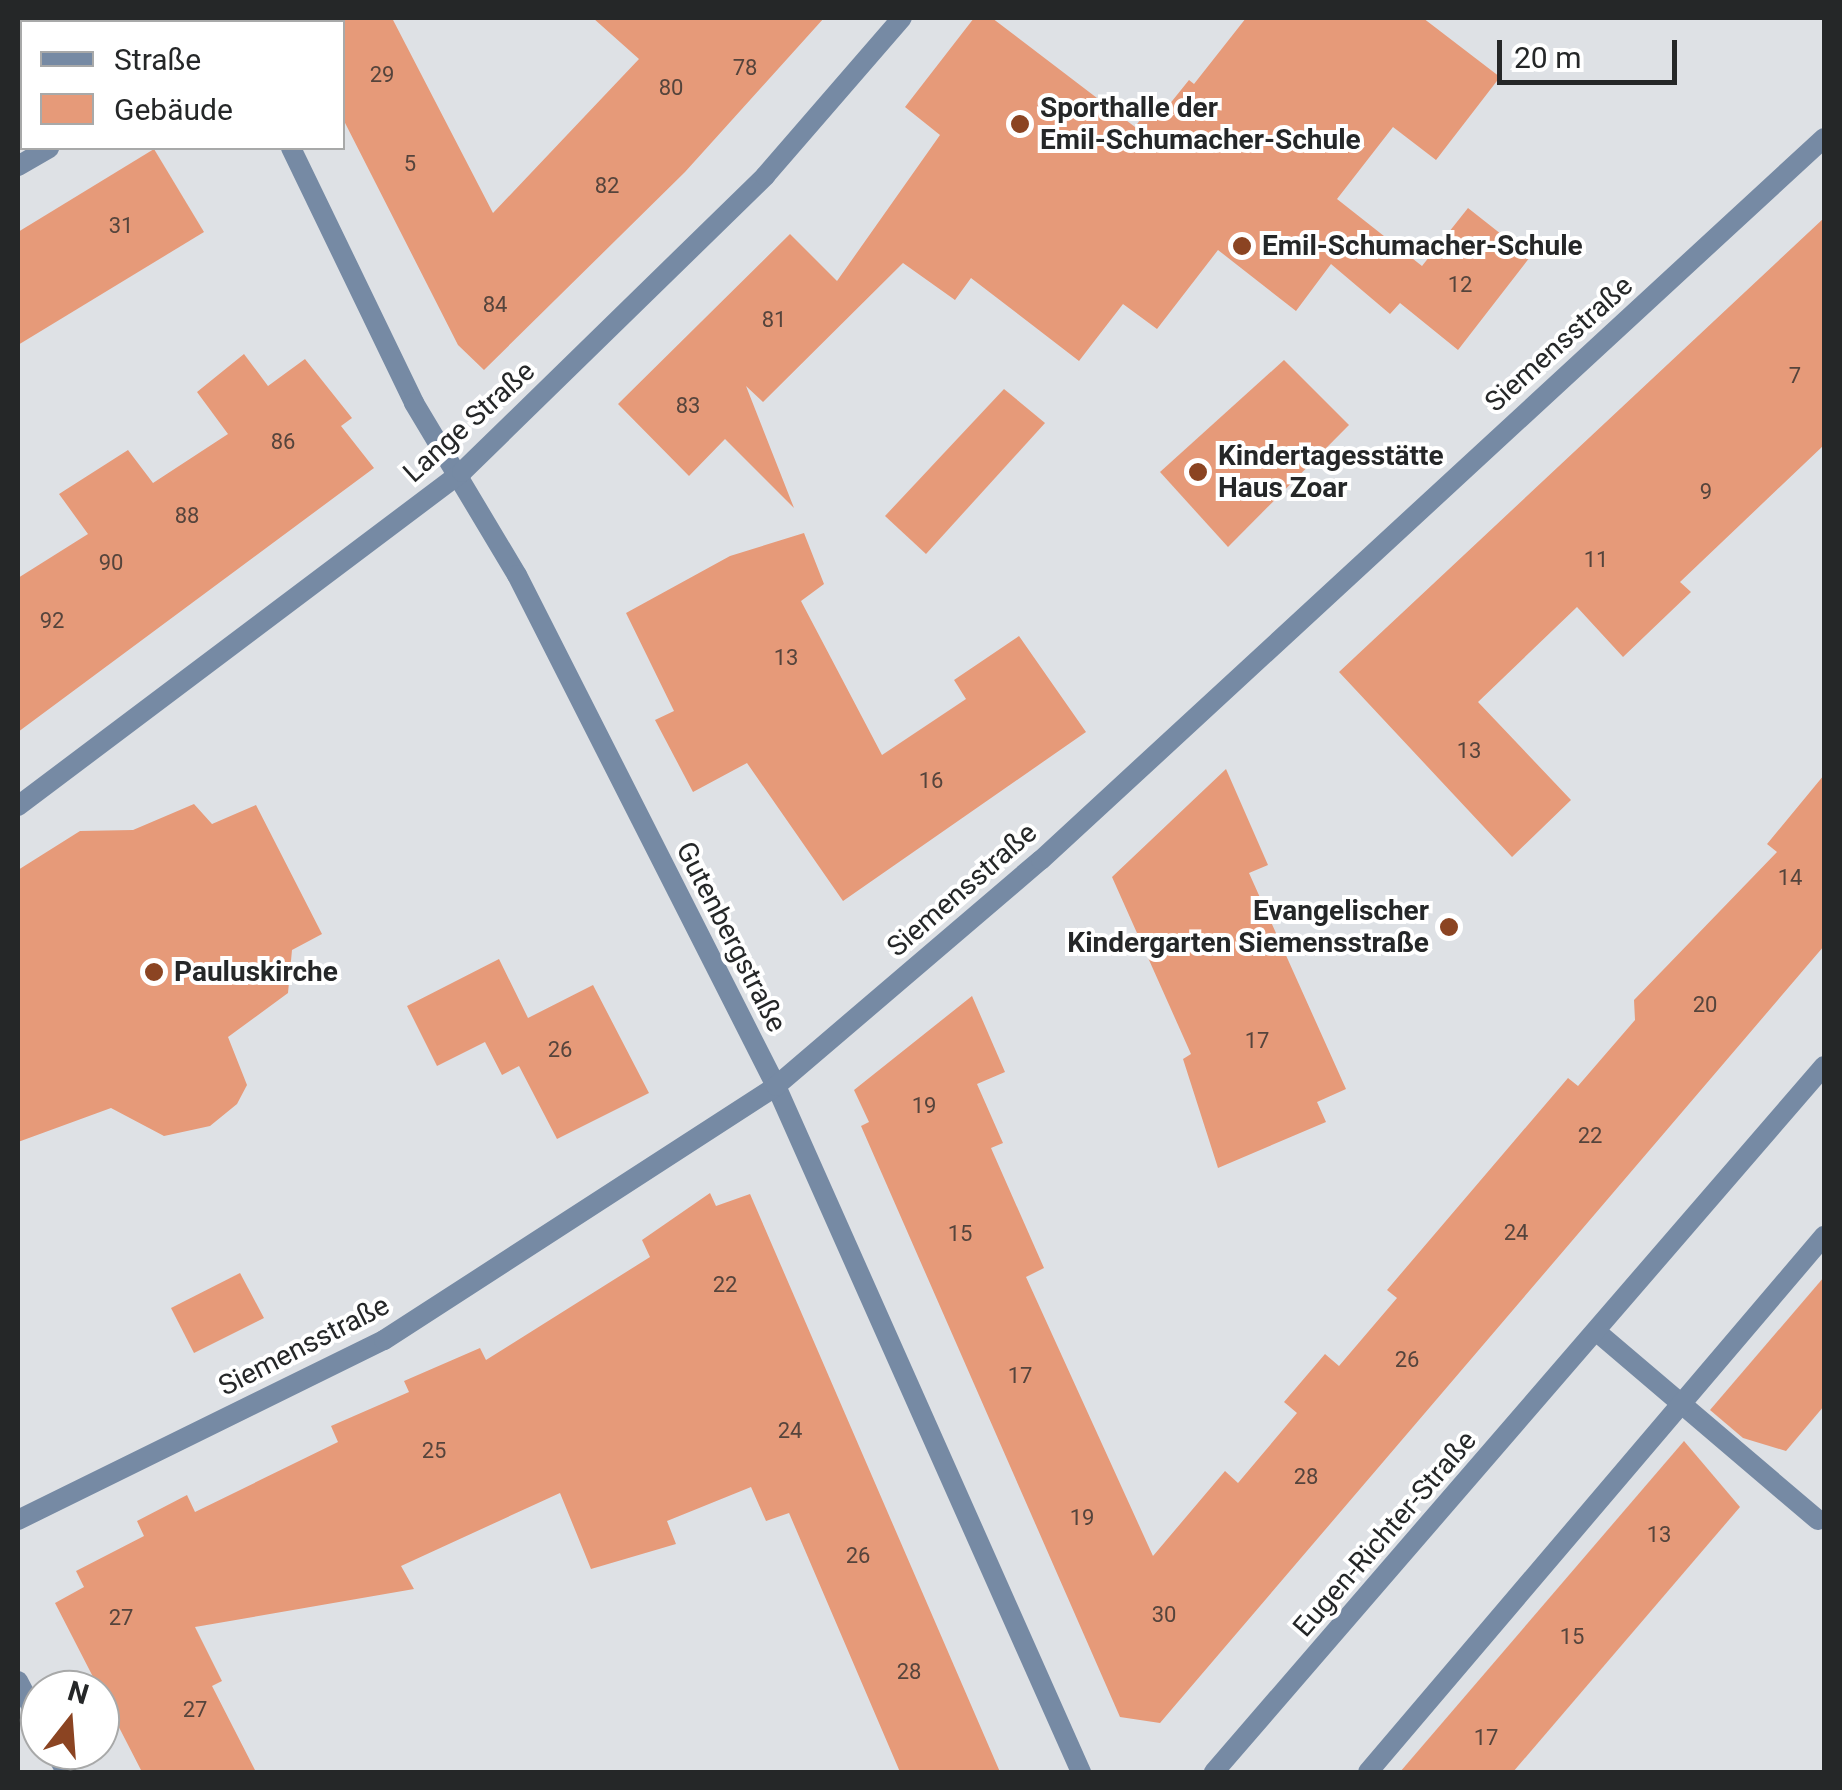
<!DOCTYPE html>
<meta charset="utf-8">
<style>
body{margin:0}
#map{position:relative;width:1842px;height:1790px;overflow:hidden;background:#dee1e5;font-family:Roboto,sans-serif}
div>[style]{position:absolute}
.building>*{inset:0;background:#e69a79}
.street>*{height:20px;margin:-10px;padding:0 10px;transform-origin:10px;border-radius:10px;background:#768aa4}
.dots>*{width:28px;height:28px;translate:-50% -50%;box-sizing:border-box;border:5px solid #fff;border-radius:50%}
span{translate:-50% -50%;white-space:nowrap;text-align:center;line-height:1.15;-webkit-text-stroke:8px #fff;paint-order:stroke}
.number-label{font-size:22px;color:#55443c}
.number-label span{-webkit-text-stroke-width:0}
.poi-label{font-size:28px;color:#252728;font-weight:700}
.left{translate:0 -50%;text-align:left}
.right{translate:-100% -50%;text-align:right}
.street-label{font-size:28px;color:#252728}
.frame{position:absolute;inset:0;border:20px solid #252728;pointer-events:none}
.legend{position:absolute;left:20px;top:20px;width:325px;height:130px;box-sizing:border-box;background:#fff;border:2px solid #a8a9a9;margin:0;padding:12px 18px;list-style:none;font-size:30px;color:#252728}
.legend li{display:flex;align-items:center;gap:20px;height:50px}
.legend b{width:50px;border:2px solid #a8a9a9}
.north{position:absolute;left:20px;top:1670px;width:100px;height:100px;box-sizing:border-box;background:#fff;border:2px solid #a8a9a9;border-radius:50%;rotate:17deg;font-size:28px;font-weight:700;line-height:40px;text-align:center;color:#252728}
.north::after{content:'';display:block;margin:auto;width:35px;height:45px;background:#8b4422;clip-path:polygon(50% 0,100% 100%,50% 72%,0 100%)}
.scale{position:absolute;left:1497px;top:40px;width:180px;height:45px;box-sizing:border-box;border:5px solid #252728;border-top:0;padding-left:12px;font-size:30px;line-height:35px;white-space:nowrap;color:#252728;-webkit-text-stroke:8px #fff;paint-order:stroke}
</style>
<div id="map">
<div class="building">
<i style="clip-path:polygon(342px 18px,392px 18px,493px 213px,639px 59px,593px 18px,824px 18px,685px 172px,484px 370px,458px 345px,342px 117px)"></i>
<i style="clip-path:polygon(974px 18px,992px 18px,1135px 127px,1145px 113px,1156px 121px,1189px 80px,1194px 84px,1246px 18px,1423px 18px,1500px 77px,1436px 160px,1393px 127px,1337px 199px,1422px 266px,1468px 208px,1530px 257px,1458px 350px,1400px 303px,1390px 314px,1331px 264px,1296px 311px,1218px 250px,1157px 329px,1123px 304px,1079px 361px,971px 278px,955px 300px,903px 263px,763px 402px,746px 386px,794px 508px,725px 439px,689px 476px,618px 404px,790px 234px,837px 281px,940px 135px,905px 107px)"></i>
<i style="clip-path:polygon(154px 149px,204px 232px,18px 345px,18px 232px)"></i>
<i style="clip-path:polygon(1824px 218px,1824px 445px,1680px 582px,1691px 592px,1623px 657px,1577px 607px,1478px 702px,1571px 800px,1512px 857px,1339px 672px)"></i>
<i style="clip-path:polygon(244px 354px,268px 386px,305px 359px,352px 418px,341px 426px,374px 468px,18px 732px,18px 578px,88px 534px,59px 494px,128px 450px,153px 483px,228px 434px,197px 392px)"></i>
<i style="clip-path:polygon(1284px 360px,1349px 425px,1228px 547px,1160px 472px)"></i>
<i style="clip-path:polygon(1004px 389px,1045px 423px,926px 554px,885px 516px)"></i>
<i style="clip-path:polygon(804px 533px,824px 584px,801px 601px,882px 755px,966px 699px,954px 680px,1019px 636px,1086px 732px,843px 901px,747px 763px,693px 792px,655px 720px,674px 711px,626px 613px,730px 556px)"></i>
<i style="clip-path:polygon(1226px 769px,1268px 865px,1249px 873px,1346px 1089px,1317px 1102px,1326px 1122px,1218px 1168px,1183px 1059px,1191px 1054px,1112px 877px)"></i>
<i style="clip-path:polygon(1824px 775px,1824px 946px,1160px 1723px,1120px 1717px,861px 1126px,869px 1122px,854px 1090px,972px 996px,1005px 1072px,977px 1084px,1003px 1143px,991px 1148px,1044px 1268px,1026px 1277px,1153px 1556px,1225px 1471px,1238px 1483px,1297px 1413px,1284px 1402px,1325px 1354px,1339px 1366px,1397px 1298px,1387px 1290px,1509px 1147px,1568px 1078px,1578px 1086px,1635px 1020px,1634px 1000px,1777px 852px,1767px 844px)"></i>
<i style="clip-path:polygon(194px 804px,212px 824px,256px 805px,322px 934px,292px 950px,288px 993px,228px 1037px,247px 1085px,237px 1104px,210px 1126px,164px 1136px,111px 1108px,18px 1142px,18px 870px,80px 831px,133px 830px)"></i>
<i style="clip-path:polygon(499px 959px,528px 1018px,593px 985px,649px 1093px,557px 1139px,519px 1066px,502px 1075px,485px 1042px,437px 1066px,407px 1006px)"></i>
<i style="clip-path:polygon(710px 1193px,716px 1206px,750px 1194px,1000px 1772px,900px 1772px,789px 1513px,766px 1521px,751px 1487px,667px 1521px,676px 1544px,591px 1569px,560px 1493px,401px 1566px,414px 1589px,195px 1627px,222px 1681px,212px 1686px,256px 1772px,142px 1772px,55px 1603px,84px 1587px,76px 1571px,144px 1536px,137px 1521px,187px 1495px,195px 1512px,338px 1442px,331px 1426px,409px 1392px,404px 1381px,480px 1348px,486px 1360px,650px 1257px,642px 1240px)"></i>
<i style="clip-path:polygon(240px 1273px,264px 1318px,194px 1353px,171px 1308px)"></i>
<i style="clip-path:polygon(1824px 1277px,1824px 1406px,1786px 1451px,1743px 1438px,1710px 1410px)"></i>
<i style="clip-path:polygon(1684px 1441px,1740px 1507px,1513px 1772px,1400px 1772px)"></i>
</div>
<div class="street">
<i style="left:229px;top:18px;width:4px;rotate:63deg"></i>
<i style="left:246px;top:22px;width:6px;rotate:-45deg"></i>
<i style="left:291px;top:148px;width:283px;rotate:64.2deg"></i>
<i style="left:414px;top:403px;width:200px;rotate:59.1deg"></i>
<i style="left:517px;top:575px;width:573px;rotate:63.12deg"></i>
<i style="left:776px;top:1086px;width:751px;rotate:66.03deg"></i>
<i style="left:18px;top:166px;width:36px;rotate:-30deg"></i>
<i style="left:18px;top:806px;width:556px;rotate:-36.95deg"></i>
<i style="left:462px;top:472px;width:424px;rotate:-44.3deg"></i>
<i style="left:765px;top:176px;width:209px;rotate:-49.1deg"></i>
<i style="left:1597px;top:1332px;width:290px;rotate:40.4deg"></i>
<i style="left:18px;top:1520px;width:408px;rotate:-26.2deg"></i>
<i style="left:384px;top:1340px;width:467px;rotate:-32.9deg"></i>
<i style="left:776px;top:1086px;width:348px;rotate:-40.5deg"></i>
<i style="left:1041px;top:860px;width:1065px;rotate:-42.68deg"></i>
<i style="left:18px;top:1681px;width:47px;rotate:62.4deg"></i>
<i style="left:54px;top:1750px;width:25px;rotate:61deg"></i>
<i style="left:1214px;top:1772px;width:933px;rotate:-49.17deg"></i>
<i style="left:1368px;top:1772px;width:704px;rotate:-49.61deg"></i>
</div>
<div class="dots">
<i style="left:1020px;top:124px;background:#8b4422"></i>
<i style="left:1242px;top:246px;background:#8b4422"></i>
<i style="left:1198px;top:472px;background:#8b4422"></i>
<i style="left:1449px;top:927px;background:#8b4422"></i>
<i style="left:154px;top:972px;background:#8b4422"></i>
</div>
<div class="number-label">
<span style="left:745px;top:68px">78</span>
<span style="left:382px;top:75px">29</span>
<span style="left:671px;top:88px">80</span>
<span style="left:410px;top:164px">5</span>
<span style="left:607px;top:186px">82</span>
<span style="left:121px;top:226px">31</span>
<span style="left:1460px;top:285px">12</span>
<span style="left:495px;top:305px">84</span>
<span style="left:774px;top:320px">81</span>
<span style="left:1795px;top:376px">7</span>
<span style="left:688px;top:406px">83</span>
<span style="left:283px;top:442px">86</span>
<span style="left:1706px;top:492px">9</span>
<span style="left:187px;top:516px">88</span>
<span style="left:1596px;top:560px">11</span>
<span style="left:111px;top:563px">90</span>
<span style="left:52px;top:621px">92</span>
<span style="left:786px;top:658px">13</span>
<span style="left:1469px;top:751px">13</span>
<span style="left:931px;top:781px">16</span>
<span style="left:1790px;top:878px">14</span>
<span style="left:1705px;top:1005px">20</span>
<span style="left:1257px;top:1041px">17</span>
<span style="left:560px;top:1050px">26</span>
<span style="left:924px;top:1106px">19</span>
<span style="left:1590px;top:1136px">22</span>
<span style="left:1516px;top:1233px">24</span>
<span style="left:960px;top:1234px">15</span>
<span style="left:725px;top:1285px">22</span>
<span style="left:1407px;top:1360px">26</span>
<span style="left:1020px;top:1376px">17</span>
<span style="left:790px;top:1431px">24</span>
<span style="left:434px;top:1451px">25</span>
<span style="left:1306px;top:1477px">28</span>
<span style="left:1082px;top:1518px">19</span>
<span style="left:1659px;top:1535px">13</span>
<span style="left:858px;top:1556px">26</span>
<span style="left:1164px;top:1615px">30</span>
<span style="left:121px;top:1618px">27</span>
<span style="left:1572px;top:1637px">15</span>
<span style="left:909px;top:1672px">28</span>
<span style="left:195px;top:1710px">27</span>
<span style="left:1486px;top:1738px">17</span>
</div>
<div class="poi-label">
<span class="left" style="left:1040px;top:124px">Sporthalle der<br>Emil-Schumacher-Schule</span>
<span class="left" style="left:1262px;top:246px">Emil-Schumacher-Schule</span>
<span class="left" style="left:1218px;top:472px">Kindertagesstätte<br>Haus Zoar</span>
<span class="right" style="left:1429px;top:927px">Evangelischer<br>Kindergarten Siemensstraße</span>
<span class="left" style="left:174px;top:972px">Pauluskirche</span>
</div>
<div class="street-label">
<span style="left:1559px;top:344px;rotate:-42deg">Siemensstraße</span>
<span style="left:469px;top:422px;rotate:-42deg">Lange Straße</span>
<span style="left:962px;top:890px;rotate:-41deg">Siemensstraße</span>
<span style="left:731px;top:937px;rotate:63deg">Gutenbergstraße</span>
<span style="left:304px;top:1346px;rotate:-27deg">Siemensstraße</span>
<span style="left:1385px;top:1534px;rotate:-49deg">Eugen-Richter-Straße</span>
</div>
<div class="frame"></div>
<ul class="legend">
<li><b style="height:12px;background:#768aa4"></b>Straße</li>
<li><b style="height:28px;background:#e69a79"></b>Gebäude</li>
</ul>
<div class="north">N</div>
<div class="scale">20 m</div>
</div>
